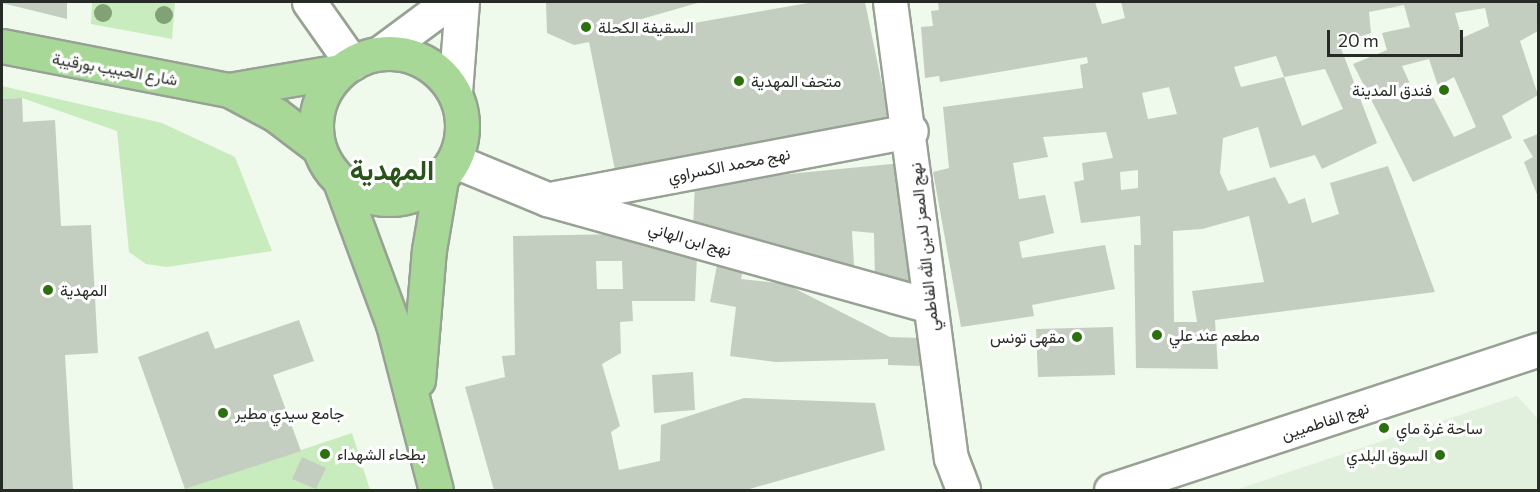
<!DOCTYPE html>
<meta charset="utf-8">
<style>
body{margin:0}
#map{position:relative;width:1540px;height:492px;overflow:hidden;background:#eff9ec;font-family:Commissioner,Vazirmatn,sans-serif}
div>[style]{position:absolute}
.built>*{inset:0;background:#e0f0dc}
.green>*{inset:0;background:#c9ecbe}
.building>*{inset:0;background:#c3cec0}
.roads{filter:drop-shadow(2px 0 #97a194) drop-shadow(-2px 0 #97a194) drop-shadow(0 2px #97a194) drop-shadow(0 -2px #97a194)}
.minor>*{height:33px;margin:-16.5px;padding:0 16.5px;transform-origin:16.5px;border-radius:16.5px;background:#fff}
.major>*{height:33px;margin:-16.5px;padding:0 16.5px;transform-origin:16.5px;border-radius:16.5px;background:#a7d897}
.major>.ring{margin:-16.5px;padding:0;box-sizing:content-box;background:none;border:33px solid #a7d897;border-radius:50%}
.trees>*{width:18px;height:18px;margin:-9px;border-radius:50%;background:#81a275}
.dots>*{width:16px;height:16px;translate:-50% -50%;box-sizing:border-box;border:3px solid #fff;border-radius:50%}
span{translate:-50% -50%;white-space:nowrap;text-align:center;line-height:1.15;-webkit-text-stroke:6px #fff;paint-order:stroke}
.poi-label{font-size:16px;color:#272b26}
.left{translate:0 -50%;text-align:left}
.right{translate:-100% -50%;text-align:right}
.street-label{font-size:16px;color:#272b26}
.town-label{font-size:28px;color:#285319;font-weight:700}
.frame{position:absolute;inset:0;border:3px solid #272b26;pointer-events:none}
.scale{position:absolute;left:1327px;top:30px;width:136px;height:27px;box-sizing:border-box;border:3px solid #272b26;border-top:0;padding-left:8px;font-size:18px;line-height:21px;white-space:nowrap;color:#272b26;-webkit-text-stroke:4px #fff;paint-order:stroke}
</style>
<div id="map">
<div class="built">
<i style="clip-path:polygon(1517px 396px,1538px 419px,1538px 490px,1235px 490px)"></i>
</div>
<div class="green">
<i style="clip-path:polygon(92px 2px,175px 2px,172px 39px,91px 24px)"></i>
<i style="clip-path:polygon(2px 86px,162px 123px,235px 157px,272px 251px,167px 267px,146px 264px,129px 252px,117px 131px,22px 98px,2px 99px)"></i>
<i style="clip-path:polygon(352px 433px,370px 490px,182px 490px)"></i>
</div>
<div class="building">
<i style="clip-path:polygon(2px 2px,67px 2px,67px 19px,2px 3px)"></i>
<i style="clip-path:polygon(546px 2px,701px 2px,631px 22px,614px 37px,814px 2px,865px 2px,889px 119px,616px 175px,589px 42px,574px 45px,547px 33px)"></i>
<i style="clip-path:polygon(evenodd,938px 2px,1095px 2px,1102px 24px,1125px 18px,1121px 2px,1538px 2px,1538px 31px,1520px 41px,1538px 95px,1502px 116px,1512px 138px,1413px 182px,1353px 64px,1387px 50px,1382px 33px,1410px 27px,1404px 5px,1369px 12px,1371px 33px,1339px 43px,1377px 143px,1322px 169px,1315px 155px,1270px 168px,1258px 127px,1223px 138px,1220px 173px,1228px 191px,1275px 177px,1289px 204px,1305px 198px,1312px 223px,1339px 214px,1330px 183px,1388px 166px,1435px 292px,1215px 320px,1218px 369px,1136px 368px,1134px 245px,1141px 245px,1140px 216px,1081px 223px,1074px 182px,1084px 180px,1082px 163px,1113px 158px,1106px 132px,1043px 137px,1048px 157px,1013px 163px,1019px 199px,1045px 195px,1054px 233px,1019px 242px,1022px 258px,1105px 245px,1115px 289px,1032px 305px,1034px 316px,961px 327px,933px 172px,949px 168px,943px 107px,1083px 88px,1080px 65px,1088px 63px,1087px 57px,940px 82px,939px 76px,925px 78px,921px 27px,933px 26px,931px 11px,939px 10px,938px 2px,1485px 8px,1489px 26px,1462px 38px,1455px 13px,1485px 8px,938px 2px,1276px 56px,1284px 77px,1325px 69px,1343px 109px,1302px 126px,1284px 77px,1241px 87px,1234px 67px,1276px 56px,938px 2px,1429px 59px,1438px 86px,1454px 77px,1476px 127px,1454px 137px,1431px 93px,1416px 97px,1402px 66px,1429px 59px,938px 2px,1169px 87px,1177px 114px,1148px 119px,1142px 93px,1169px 87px,938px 2px,1138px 170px,1138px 188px,1121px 190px,1120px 172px,1138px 170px,938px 2px,1249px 216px,1264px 282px,1192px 291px,1197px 322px,1174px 322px,1173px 231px,1202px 229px,1249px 216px)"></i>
<i style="clip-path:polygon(22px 98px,23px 122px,55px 120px,61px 226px,91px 225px,98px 353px,65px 355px,73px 490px,2px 490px,2px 99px)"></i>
<i style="clip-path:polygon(1538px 134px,1538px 197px,1524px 162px,1533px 157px,1523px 140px)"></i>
<i style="clip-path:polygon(902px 163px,911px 281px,875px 281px,874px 233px,852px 231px,854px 265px,821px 266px,693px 229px,695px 183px)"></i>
<i style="clip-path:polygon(evenodd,621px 234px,697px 256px,695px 301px,632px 301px,633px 321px,620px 322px,621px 353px,602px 364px,620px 426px,611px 432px,619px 470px,660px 461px,661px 425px,744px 398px,875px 403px,885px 450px,746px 490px,494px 490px,465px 387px,505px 377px,502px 356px,515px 355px,513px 236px,621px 234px,596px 261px,622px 261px,623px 289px,597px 289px,596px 261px)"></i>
<i style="clip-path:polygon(717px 265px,743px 270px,741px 279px,786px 284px,890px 337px,921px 338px,920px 366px,888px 365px,888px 359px,776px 362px,730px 356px,736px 307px,710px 302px)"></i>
<i style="clip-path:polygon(299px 320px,314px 361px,273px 375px,301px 451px,185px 489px,138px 357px,208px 331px,215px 349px)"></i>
<i style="clip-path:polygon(1113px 327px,1115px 375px,1038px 377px,1036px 329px)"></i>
<i style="clip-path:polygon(693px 372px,695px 410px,654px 413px,652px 375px)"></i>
<i style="clip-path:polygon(302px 457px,326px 468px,316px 489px,292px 479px)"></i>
</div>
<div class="roads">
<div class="minor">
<i style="left:309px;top:2px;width:75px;rotate:54.8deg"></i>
<i style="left:890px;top:2px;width:460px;rotate:82.4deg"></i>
<i style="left:951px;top:458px;width:34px;rotate:69deg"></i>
<i style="left:380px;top:53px;width:86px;rotate:-36.5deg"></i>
<i style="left:455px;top:92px;width:90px;rotate:-85.6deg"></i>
<i style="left:455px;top:161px;width:100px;rotate:22.4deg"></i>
<i style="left:547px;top:199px;width:397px;rotate:15.6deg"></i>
<i style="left:555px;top:198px;width:362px;rotate:-10.7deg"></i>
<i style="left:1111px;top:490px;width:449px;rotate:-18.2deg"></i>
</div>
<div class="major">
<i style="left:2px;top:46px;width:231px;rotate:11deg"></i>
<i style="left:229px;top:90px;width:113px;rotate:-9.7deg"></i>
<i class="ring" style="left:316px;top:53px;width:113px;height:113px"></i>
<i style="left:229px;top:90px;width:53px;rotate:28deg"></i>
<i style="left:276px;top:115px;width:53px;rotate:37.3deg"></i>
<i style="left:340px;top:181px;width:153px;rotate:69.7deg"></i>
<i style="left:393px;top:324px;width:171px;rotate:75.5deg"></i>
<i style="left:418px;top:380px;width:130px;rotate:-85.2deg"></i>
<i style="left:429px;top:250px;width:72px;rotate:-80.4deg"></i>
</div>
</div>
<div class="trees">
<i style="left:103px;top:13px"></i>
<i style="left:164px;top:15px"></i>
</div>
<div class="dots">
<i style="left:586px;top:27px;background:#2c700d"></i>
<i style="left:739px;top:81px;background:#2c700d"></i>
<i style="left:1444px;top:90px;background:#2c700d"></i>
<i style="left:48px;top:290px;background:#2c700d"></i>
<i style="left:1157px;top:335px;background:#2c700d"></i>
<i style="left:1077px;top:337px;background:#2c700d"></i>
<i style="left:223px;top:413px;background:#2c700d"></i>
<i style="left:1384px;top:428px;background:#2c700d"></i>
<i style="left:325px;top:454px;background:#2c700d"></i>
<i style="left:1440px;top:455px;background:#2c700d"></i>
</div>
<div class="poi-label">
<span class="left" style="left:598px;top:27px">السقيفة الكحلة</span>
<span class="left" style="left:751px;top:81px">متحف المهدية</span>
<span class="right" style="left:1432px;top:90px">فندق المدينة</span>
<span class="left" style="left:60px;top:290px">المهدية</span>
<span class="left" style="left:1169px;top:335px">مطعم عند علي</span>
<span class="right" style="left:1065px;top:337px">مقهى تونس</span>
<span class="left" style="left:235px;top:413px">جامع سيدي مطير</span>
<span class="left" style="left:1396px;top:428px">ساحة غرة ماي</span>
<span class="left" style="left:337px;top:454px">بطحاء الشهداء</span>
<span class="right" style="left:1428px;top:455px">السوق البلدي</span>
</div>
<div class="street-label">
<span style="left:115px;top:69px;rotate:10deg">شارع الحبيب بورقيبة</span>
<span style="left:729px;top:165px;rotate:-11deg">نهج محمد الكسراوي</span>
<span style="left:690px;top:239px;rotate:16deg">نهج ابن الهاني</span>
<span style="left:924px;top:247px;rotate:-96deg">نهج المعز لدين الله الفاطمي</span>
<span style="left:1325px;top:421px;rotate:-18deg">نهج الفاطميين</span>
</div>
<div class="town-label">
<span style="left:392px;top:169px">المهدية</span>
</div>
<div class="frame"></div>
<div class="scale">20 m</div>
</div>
